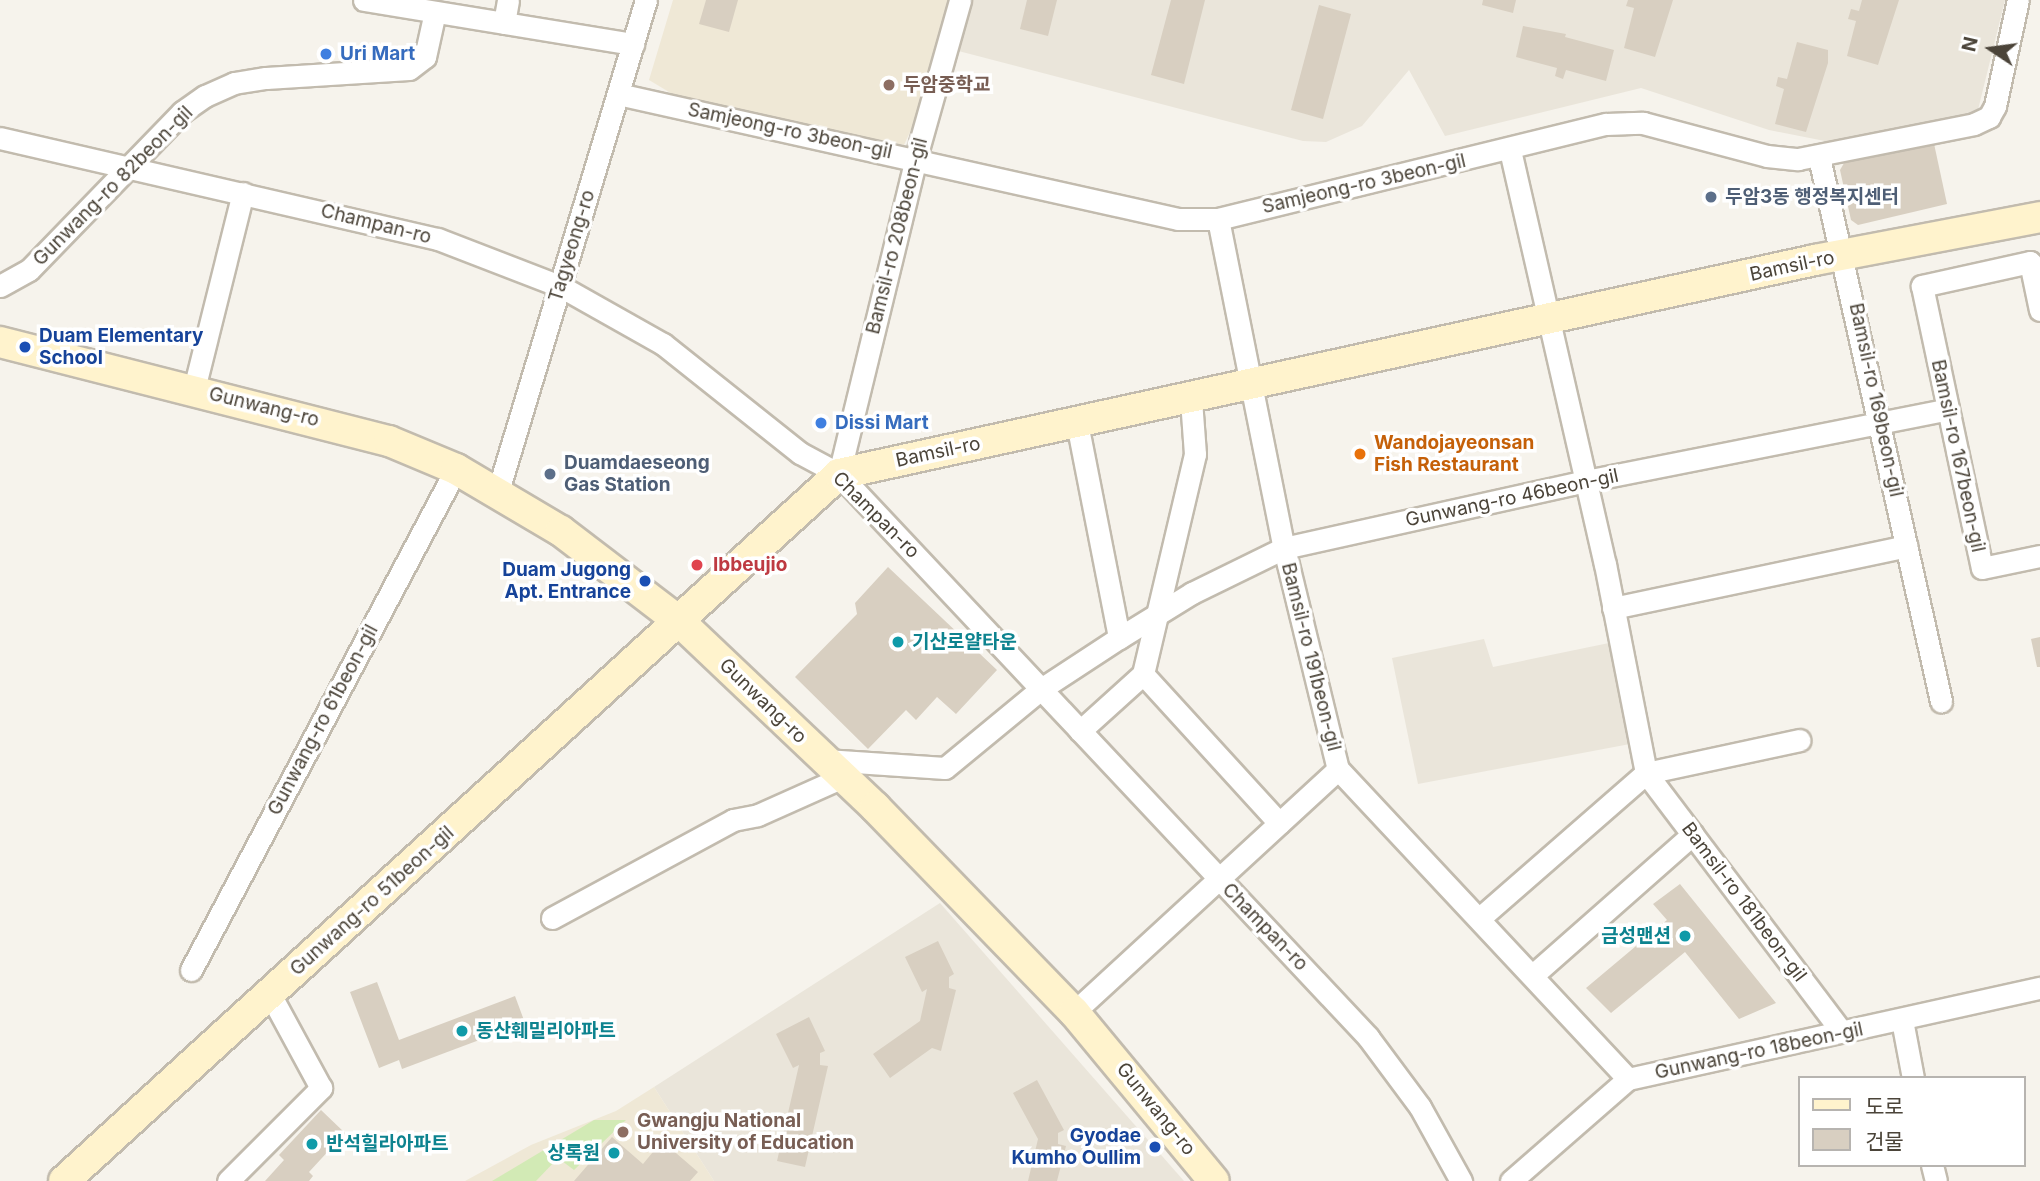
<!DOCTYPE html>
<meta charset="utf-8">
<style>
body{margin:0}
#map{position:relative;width:2040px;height:1181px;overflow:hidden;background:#f6f3ec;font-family:Inter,"Noto Sans KR",sans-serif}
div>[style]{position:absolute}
.residential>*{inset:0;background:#eae5da}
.education>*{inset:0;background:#efe8d6}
.green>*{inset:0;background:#d2eab5}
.building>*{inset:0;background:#d8cfc1}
.roads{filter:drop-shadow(2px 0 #c2bbae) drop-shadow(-2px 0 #c2bbae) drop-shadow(0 2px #c2bbae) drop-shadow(0 -2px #c2bbae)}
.street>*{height:21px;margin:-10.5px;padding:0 10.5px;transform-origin:10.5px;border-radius:10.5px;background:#fff}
.secondary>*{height:30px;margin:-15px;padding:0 15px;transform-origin:15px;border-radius:15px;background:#fff3cd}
.dots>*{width:19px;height:19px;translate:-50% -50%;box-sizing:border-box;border:4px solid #fff;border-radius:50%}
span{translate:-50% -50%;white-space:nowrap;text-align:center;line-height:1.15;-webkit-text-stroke:7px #fff;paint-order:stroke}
.shop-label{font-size:19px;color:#366cbe;font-weight:700}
.left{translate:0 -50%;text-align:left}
.education-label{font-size:19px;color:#785e54;font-weight:700}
.street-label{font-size:19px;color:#4b4439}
.service-label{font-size:19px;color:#4e5e75;font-weight:700}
.transit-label{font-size:19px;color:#164399;font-weight:700}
.right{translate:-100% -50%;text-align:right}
.food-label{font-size:19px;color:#c56008;font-weight:700}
.health-label{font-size:19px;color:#be3a42;font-weight:700}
.culture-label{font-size:19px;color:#0d838f;font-weight:700}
.legend{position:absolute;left:1798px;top:1076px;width:228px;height:91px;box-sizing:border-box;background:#fff;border:2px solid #b7b4b0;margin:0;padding:9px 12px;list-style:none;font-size:21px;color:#4b4439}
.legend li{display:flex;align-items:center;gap:14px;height:35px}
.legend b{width:35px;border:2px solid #b7b4b0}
.north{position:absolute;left:1956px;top:14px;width:70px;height:70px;-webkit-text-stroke:5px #fff;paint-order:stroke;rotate:283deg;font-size:19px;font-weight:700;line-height:28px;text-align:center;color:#4b4439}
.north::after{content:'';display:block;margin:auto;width:24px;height:32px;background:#4b4439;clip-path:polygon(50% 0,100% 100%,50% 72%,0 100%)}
</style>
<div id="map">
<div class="residential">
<i style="clip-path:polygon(960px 0,2005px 0,1977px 114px,1835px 143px,1769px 130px,1641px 88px,1445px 136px,1409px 70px,1362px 126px,1326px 142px,1303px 141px,947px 48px)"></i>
<i style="clip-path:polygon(1484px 639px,1493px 667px,1609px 643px,1630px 744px,1418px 784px,1392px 658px)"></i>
<i style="clip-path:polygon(940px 903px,1184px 1181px,714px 1181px,654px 1087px)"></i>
</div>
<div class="education">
<i style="clip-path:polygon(673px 0,948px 0,916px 119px,904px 145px,679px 98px,649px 80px)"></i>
<i style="clip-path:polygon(654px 1087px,714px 1181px,465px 1181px,531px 1145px,616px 1111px)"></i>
</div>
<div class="green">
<i style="clip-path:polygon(594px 1120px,626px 1120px,574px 1170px,558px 1158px,536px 1181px,492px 1181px)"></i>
</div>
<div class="building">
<i style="clip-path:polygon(706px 0,738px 0,729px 32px,699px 24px)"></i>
<i style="clip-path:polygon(1027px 0,1057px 0,1048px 36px,1020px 29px)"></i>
<i style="clip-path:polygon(1171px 0,1205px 0,1184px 84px,1151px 75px)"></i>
<i style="clip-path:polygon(1483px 0,1516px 0,1513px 13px,1482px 5px)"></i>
<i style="clip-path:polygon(1628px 0,1673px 0,1655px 57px,1624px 48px,1634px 8px,1626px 6px)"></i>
<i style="clip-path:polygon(1862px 0,1899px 0,1878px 65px,1847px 56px,1856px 21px,1848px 19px,1851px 9px,1859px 11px)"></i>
<i style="clip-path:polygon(1319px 5px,1351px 14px,1323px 119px,1291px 110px)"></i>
<i style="clip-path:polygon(1523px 26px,1566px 34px,1565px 37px,1614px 50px,1606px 81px,1566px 70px,1563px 79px,1555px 76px,1557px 68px,1516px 57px)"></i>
<i style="clip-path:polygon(1797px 42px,1828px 50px,1828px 63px,1806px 132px,1775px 124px,1784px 89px,1776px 86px,1778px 77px,1787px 79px)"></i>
<i style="clip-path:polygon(1933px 139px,1947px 204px,1858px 225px,1851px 220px,1840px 170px,1847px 158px)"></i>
<i style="clip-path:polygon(888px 567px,997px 670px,956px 714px,937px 697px,916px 720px,906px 710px,868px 749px,795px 677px,857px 614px,855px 603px)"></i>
<i style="clip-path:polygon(2040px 637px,2040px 667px,2037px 667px,2031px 639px)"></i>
<i style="clip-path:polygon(1680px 884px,1776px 1003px,1739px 1019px,1685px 952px,1611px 1013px,1586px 988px,1667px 920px,1653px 904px)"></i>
<i style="clip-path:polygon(938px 941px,954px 974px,949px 977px,949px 988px,956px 990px,941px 1051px,932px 1048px,890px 1078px,873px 1054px,920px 1021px,927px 989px,922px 992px,905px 957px)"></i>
<i style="clip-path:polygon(377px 982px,399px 1040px,515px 996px,525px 1023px,402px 1069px,399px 1060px,379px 1068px,350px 992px)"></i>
<i style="clip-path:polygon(809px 1017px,825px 1051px,820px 1053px,820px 1065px,828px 1066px,805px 1167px,777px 1161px,799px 1065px,793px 1068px,776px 1034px)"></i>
<i style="clip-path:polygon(1037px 1080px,1064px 1130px,1058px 1133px,1058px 1144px,1066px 1146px,1057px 1181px,1028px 1181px,1038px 1139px,1013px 1093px)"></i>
<i style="clip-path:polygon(321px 1110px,345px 1133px,309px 1172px,313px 1176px,309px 1181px,265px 1181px,284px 1160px,279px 1155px)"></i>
<i style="clip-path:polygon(612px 1137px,643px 1164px,662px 1141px,698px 1172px,690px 1181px,574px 1181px)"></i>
</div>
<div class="roads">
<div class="street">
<i style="left:364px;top:0;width:273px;rotate:9.3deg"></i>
<i style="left:504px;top:23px;width:23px;rotate:-80deg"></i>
<i style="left:618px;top:94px;width:574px;rotate:12.58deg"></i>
<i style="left:1178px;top:219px;width:40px"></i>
<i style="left:1218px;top:219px;width:399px;rotate:-13.8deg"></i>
<i style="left:1606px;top:124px;width:37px;rotate:-2deg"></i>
<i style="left:1643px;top:123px;width:128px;rotate:14.9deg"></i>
<i style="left:1767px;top:156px;width:31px;rotate:6deg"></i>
<i style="left:1798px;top:159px;width:179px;rotate:-11.2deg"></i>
<i style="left:1974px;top:124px;width:17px;rotate:-25deg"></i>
<i style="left:1989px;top:117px;width:13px;rotate:-61deg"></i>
<i style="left:1995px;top:106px;width:108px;rotate:-77.8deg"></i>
<i style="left:0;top:138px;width:449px;rotate:13deg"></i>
<i style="left:438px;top:239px;width:131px;rotate:21.1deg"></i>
<i style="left:560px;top:286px;width:118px;rotate:29.4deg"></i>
<i style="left:663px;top:344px;width:175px;rotate:38.5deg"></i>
<i style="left:800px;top:453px;width:44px;rotate:28.3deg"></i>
<i style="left:839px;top:474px;width:773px;rotate:46.78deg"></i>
<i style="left:1368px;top:1037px;width:87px;rotate:53.4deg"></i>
<i style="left:1420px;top:1107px;width:85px;rotate:61deg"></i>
<i style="left:1510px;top:150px;width:425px;rotate:77.1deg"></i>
<i style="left:1605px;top:564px;width:213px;rotate:78.9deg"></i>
<i style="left:1646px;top:773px;width:323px;rotate:52.9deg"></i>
<i style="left:1819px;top:157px;width:558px;rotate:77.36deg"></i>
<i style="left:1218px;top:219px;width:336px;rotate:78.7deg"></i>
<i style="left:1284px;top:548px;width:228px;rotate:76.3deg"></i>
<i style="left:1338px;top:769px;width:424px;rotate:46.9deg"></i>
<i style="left:0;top:286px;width:33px;rotate:-29deg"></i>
<i style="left:29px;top:270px;width:220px;rotate:-45.9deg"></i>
<i style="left:182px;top:112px;width:28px;rotate:-35deg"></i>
<i style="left:205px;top:96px;width:32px;rotate:-24deg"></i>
<i style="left:234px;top:83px;width:32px;rotate:-9deg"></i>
<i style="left:266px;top:78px;width:143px;rotate:-3.6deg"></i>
<i style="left:409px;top:69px;width:20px;rotate:-37deg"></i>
<i style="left:425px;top:57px;width:46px;rotate:-77.5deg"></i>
<i style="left:2040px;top:310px;width:49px;rotate:-101.8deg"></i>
<i style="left:2030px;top:262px;width:111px;rotate:167.5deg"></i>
<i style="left:1922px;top:286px;width:288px;rotate:78deg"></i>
<i style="left:1982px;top:568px;width:59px;rotate:-11.7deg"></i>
<i style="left:194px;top:389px;width:202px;rotate:-76deg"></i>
<i style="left:1077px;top:423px;width:219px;rotate:78.9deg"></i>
<i style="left:839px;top:474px;width:326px;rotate:-76.3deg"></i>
<i style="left:916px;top:157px;width:163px;rotate:-74.3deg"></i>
<i style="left:498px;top:491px;width:513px;rotate:-73.23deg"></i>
<i style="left:1613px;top:608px;width:300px;rotate:-11.9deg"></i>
<i style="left:1143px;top:674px;width:202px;rotate:47.6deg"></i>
<i style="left:1080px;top:731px;width:85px;rotate:-42.1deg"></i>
<i style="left:1143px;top:674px;width:226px;rotate:-76.7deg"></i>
<i style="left:1195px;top:454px;width:55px;rotate:-94.2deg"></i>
<i style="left:825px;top:760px;width:120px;rotate:3.8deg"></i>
<i style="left:945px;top:768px;width:124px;rotate:-39.5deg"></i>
<i style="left:1041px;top:689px;width:93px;rotate:-33.2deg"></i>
<i style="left:1119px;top:638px;width:86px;rotate:-31.7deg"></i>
<i style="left:1192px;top:593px;width:102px;rotate:-26.1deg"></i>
<i style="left:1284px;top:548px;width:309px;rotate:-12.5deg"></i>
<i style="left:1586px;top:481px;width:369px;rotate:-11.2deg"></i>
<i style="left:1481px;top:917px;width:219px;rotate:-41.1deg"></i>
<i style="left:1646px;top:773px;width:157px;rotate:-12.1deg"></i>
<i style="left:552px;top:918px;width:206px;rotate:-28.4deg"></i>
<i style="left:733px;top:820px;width:25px;rotate:-11deg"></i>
<i style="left:758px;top:815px;width:93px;rotate:-24.1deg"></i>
<i style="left:191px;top:970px;width:567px;rotate:-62.12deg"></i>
<i style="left:1533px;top:975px;width:213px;rotate:-41.4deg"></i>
<i style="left:1074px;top:1012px;width:359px;rotate:-42.6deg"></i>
<i style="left:1902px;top:1020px;width:59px;rotate:79.3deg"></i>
<i style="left:1932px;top:1165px;width:16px;rotate:76deg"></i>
<i style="left:228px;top:1181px;width:132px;rotate:-45deg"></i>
<i style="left:321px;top:1088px;width:107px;rotate:-118.5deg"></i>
<i style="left:1511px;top:1181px;width:155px;rotate:-41.1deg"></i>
<i style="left:1628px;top:1079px;width:422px;rotate:-12.5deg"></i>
</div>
<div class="secondary">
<i style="left:0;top:342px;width:401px;rotate:14.3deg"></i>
<i style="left:389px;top:441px;width:73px;rotate:22.7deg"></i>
<i style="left:456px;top:469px;width:122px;rotate:30.6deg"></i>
<i style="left:561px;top:531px;width:150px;rotate:37.4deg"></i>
<i style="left:680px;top:622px;width:269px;rotate:43.5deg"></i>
<i style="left:875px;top:807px;width:286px;rotate:45.9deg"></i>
<i style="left:1074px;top:1012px;width:219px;rotate:50.4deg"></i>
<i style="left:64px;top:1181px;width:1049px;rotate:-42.37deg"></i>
<i style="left:839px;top:474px;width:999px;rotate:-12.37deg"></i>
<i style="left:1815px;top:260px;width:229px;rotate:-10.8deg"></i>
</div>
</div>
<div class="dots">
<i style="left:326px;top:54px;background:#3f7fe0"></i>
<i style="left:889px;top:85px;background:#8d6e63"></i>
<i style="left:1711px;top:197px;background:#5c6f8a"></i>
<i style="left:25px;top:347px;background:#1a4fb4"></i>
<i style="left:821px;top:423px;background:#3f7fe0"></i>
<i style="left:1360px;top:454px;background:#e8710a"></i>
<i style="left:550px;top:474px;background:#5c6f8a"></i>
<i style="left:697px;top:565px;background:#e0444e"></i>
<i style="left:645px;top:581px;background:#1a4fb4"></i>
<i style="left:898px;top:642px;background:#0f9aa8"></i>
<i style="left:1685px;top:936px;background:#0f9aa8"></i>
<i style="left:462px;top:1031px;background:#0f9aa8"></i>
<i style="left:623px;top:1132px;background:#8d6e63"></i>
<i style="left:312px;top:1144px;background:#0f9aa8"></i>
<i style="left:1155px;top:1147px;background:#1a4fb4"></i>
<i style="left:614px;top:1153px;background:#0f9aa8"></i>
</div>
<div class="shop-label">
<span class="left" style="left:340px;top:54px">Uri Mart</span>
<span class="left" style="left:835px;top:423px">Dissi Mart</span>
</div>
<div class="education-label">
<span class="left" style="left:903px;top:85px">두암중학교</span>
<span class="left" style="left:637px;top:1132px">Gwangju National<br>University of Education</span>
</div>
<div class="street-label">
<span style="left:790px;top:131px;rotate:12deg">Samjeong-ro 3beon-gil</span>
<span style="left:1364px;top:184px;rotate:-13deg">Samjeong-ro 3beon-gil</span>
<span style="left:113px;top:186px;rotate:-45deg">Gunwang-ro 82beon-gil</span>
<span style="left:376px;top:224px;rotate:14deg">Champan-ro</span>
<span style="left:897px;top:236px;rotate:-76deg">Bamsil-ro 208beon-gil</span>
<span style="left:572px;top:246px;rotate:-73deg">Tagyeong-ro</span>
<span style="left:1792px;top:266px;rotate:-12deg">Bamsil-ro</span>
<span style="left:1876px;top:400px;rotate:78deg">Bamsil-ro 169beon-gil</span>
<span style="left:264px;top:407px;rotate:14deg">Gunwang-ro</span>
<span style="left:938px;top:452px;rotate:-12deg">Bamsil-ro</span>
<span style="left:1958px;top:456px;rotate:78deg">Bamsil-ro 167beon-gil</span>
<span style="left:1512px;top:498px;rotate:-12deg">Gunwang-ro 46beon-gil</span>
<span style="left:876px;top:515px;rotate:45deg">Champan-ro</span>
<span style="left:1311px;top:657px;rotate:76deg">Bamsil-ro 191beon-gil</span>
<span style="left:763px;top:701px;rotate:44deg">Gunwang-ro</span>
<span style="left:323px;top:720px;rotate:-62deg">Gunwang-ro 61beon-gil</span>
<span style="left:372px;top:901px;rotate:-42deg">Gunwang-ro 51beon-gil</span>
<span style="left:1744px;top:902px;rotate:53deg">Bamsil-ro 181beon-gil</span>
<span style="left:1265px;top:927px;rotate:46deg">Champan-ro</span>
<span style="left:1759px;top:1051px;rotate:-12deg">Gunwang-ro 18beon-gil</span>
<span style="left:1156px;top:1109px;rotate:51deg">Gunwang-ro</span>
</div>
<div class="service-label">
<span class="left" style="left:1725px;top:197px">두암3동 행정복지센터</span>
<span class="left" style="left:564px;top:474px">Duamdaeseong<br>Gas Station</span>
</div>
<div class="transit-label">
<span class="left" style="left:39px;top:347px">Duam Elementary<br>School</span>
<span class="right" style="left:631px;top:581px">Duam Jugong<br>Apt. Entrance</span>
<span class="right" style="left:1141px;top:1147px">Gyodae<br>Kumho Oullim</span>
</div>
<div class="food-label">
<span class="left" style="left:1374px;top:454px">Wandojayeonsan<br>Fish Restaurant</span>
</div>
<div class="health-label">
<span class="left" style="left:713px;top:565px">Ibbeujio</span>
</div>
<div class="culture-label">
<span class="left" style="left:912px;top:642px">기산로얄타운</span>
<span class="right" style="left:1671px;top:936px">금성맨션</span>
<span class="left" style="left:476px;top:1031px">동산훼밀리아파트</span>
<span class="left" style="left:326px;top:1144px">반석힐라아파트</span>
<span class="right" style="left:600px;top:1153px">상록원</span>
</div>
<ul class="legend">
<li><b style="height:9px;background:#fff3cd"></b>도로</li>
<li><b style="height:19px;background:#d8cfc1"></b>건물</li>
</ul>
<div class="north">N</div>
</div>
